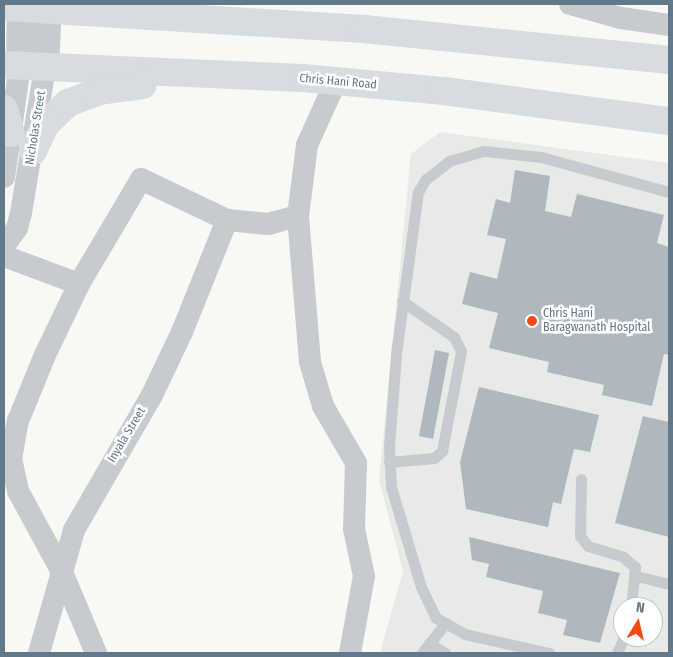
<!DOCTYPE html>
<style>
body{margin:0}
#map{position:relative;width:673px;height:657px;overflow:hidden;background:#f8f8f4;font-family:"Fira Sans Condensed",sans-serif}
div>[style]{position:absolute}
.built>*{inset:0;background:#e8eae8}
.building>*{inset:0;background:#aeb8be}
.service>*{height:11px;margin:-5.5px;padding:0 5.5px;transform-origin:5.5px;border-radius:5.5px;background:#c7cbcf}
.minor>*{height:22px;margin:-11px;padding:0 11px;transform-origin:11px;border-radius:11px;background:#c7cbcf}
.tertiary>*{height:28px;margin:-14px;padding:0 14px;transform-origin:14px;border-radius:14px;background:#c7cbcf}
.secondary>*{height:28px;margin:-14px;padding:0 14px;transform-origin:14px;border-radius:14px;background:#d6dce0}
.dots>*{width:14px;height:14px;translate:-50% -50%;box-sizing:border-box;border:2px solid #fff;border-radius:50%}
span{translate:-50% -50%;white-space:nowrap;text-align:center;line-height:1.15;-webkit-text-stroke:5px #fff;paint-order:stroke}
.street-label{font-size:12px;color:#637889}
.poi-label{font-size:12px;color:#637889}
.left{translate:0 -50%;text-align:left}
.frame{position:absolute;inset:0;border:5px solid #637889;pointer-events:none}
.north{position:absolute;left:613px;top:597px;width:50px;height:50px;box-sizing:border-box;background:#fff;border:1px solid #c1c9d0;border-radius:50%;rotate:9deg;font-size:14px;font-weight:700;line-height:20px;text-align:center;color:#637889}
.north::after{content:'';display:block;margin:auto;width:18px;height:22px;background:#f64a16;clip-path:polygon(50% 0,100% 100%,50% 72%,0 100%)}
</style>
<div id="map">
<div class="built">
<i style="clip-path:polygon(evenodd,440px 132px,669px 163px,669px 653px,380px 653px,403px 571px,379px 480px,411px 154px,440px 132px,623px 607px,653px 607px,653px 637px,623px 637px,623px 607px)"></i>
</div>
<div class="building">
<i style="clip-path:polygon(515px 170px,550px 176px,545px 211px,571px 217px,577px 194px,664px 215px,657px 243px,669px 247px,669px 355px,664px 354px,652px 406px,602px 395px,604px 385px,547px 372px,549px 362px,489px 348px,498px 313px,462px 304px,470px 272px,497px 279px,506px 239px,487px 235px,496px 199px,510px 203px)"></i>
<i style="clip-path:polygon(435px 350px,449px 353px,433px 439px,419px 436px)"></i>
<i style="clip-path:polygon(479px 387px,599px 415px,590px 452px,574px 449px,561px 504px,553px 502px,548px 527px,466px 509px,460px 462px)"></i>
<i style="clip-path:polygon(643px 416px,669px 422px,669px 537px,615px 523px)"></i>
<i style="clip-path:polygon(469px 537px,620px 573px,600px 643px,563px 635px,567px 620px,538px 613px,543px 591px,486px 577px,489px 564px,472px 560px)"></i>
</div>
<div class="service">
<i style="left:389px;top:462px;width:45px;rotate:-5.1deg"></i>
<i style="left:434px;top:458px;width:11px;rotate:-41deg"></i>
<i style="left:442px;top:451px;width:102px;rotate:-79.2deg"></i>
<i style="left:461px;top:351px;width:16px;rotate:-117deg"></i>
<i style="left:454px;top:337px;width:63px;rotate:-145.3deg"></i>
<i style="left:581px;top:479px;width:57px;rotate:91deg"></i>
<i style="left:580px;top:536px;width:13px;rotate:51deg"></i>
<i style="left:588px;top:546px;width:37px;rotate:17deg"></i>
<i style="left:623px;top:557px;width:16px;rotate:40deg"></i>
<i style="left:635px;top:567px;width:40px;rotate:95.7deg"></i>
<i style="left:637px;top:576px;width:33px;rotate:14deg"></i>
<i style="left:429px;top:643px;width:19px;rotate:32deg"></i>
<i style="left:422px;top:653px;width:37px;rotate:-52deg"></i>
<i style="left:549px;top:653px;width:86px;rotate:-167.3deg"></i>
<i style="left:465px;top:634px;width:33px;rotate:-151deg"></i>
<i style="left:436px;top:618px;width:34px;rotate:-116deg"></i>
<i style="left:421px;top:587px;width:104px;rotate:-106.7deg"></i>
<i style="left:391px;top:487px;width:41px;rotate:-92.8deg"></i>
<i style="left:389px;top:446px;width:92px;rotate:-85.6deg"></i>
<i style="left:396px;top:354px;width:163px;rotate:-82.3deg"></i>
<i style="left:418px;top:192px;width:14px;rotate:-60deg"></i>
<i style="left:425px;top:180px;width:31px;rotate:-38deg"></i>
<i style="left:449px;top:161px;width:36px;rotate:-16deg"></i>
<i style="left:484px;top:151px;width:57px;rotate:6deg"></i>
<i style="left:541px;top:157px;width:133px;rotate:15.3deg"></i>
<i style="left:617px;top:653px;width:17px;rotate:-66deg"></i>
</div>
<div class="minor">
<i style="left:570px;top:4px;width:53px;rotate:15.4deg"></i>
<i style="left:621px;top:18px;width:49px;rotate:8.3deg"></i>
<i style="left:336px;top:81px;width:70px;rotate:114.4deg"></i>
<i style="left:307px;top:145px;width:72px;rotate:97.2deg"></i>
<i style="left:298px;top:216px;width:146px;rotate:85.3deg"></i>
<i style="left:310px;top:362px;width:46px;rotate:73.5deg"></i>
<i style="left:323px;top:406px;width:66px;rotate:59.9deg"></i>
<i style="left:356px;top:463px;width:66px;rotate:91.7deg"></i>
<i style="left:354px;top:529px;width:48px;rotate:78deg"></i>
<i style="left:364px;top:576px;width:78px;rotate:100.3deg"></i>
<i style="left:4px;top:177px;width:112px;rotate:-81.8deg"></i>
<i style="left:4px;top:246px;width:22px;rotate:-54deg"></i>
<i style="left:17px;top:228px;width:16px;rotate:-75deg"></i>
<i style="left:21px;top:213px;width:147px;rotate:-80.6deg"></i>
<i style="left:4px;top:256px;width:80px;rotate:20.5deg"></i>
<i style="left:39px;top:653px;width:128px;rotate:-74.1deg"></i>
<i style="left:74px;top:530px;width:156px;rotate:-60deg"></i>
<i style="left:152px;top:395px;width:70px;rotate:-64.5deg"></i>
<i style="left:182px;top:332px;width:121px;rotate:-68.1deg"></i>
<i style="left:96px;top:653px;width:88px;rotate:-112.8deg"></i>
<i style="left:62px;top:572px;width:92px;rotate:-118.5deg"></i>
<i style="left:18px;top:491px;width:33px;rotate:-102deg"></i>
<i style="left:11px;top:459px;width:39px;rotate:-80deg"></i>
<i style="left:18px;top:421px;width:71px;rotate:-67.8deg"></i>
<i style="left:45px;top:355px;width:79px;rotate:-64.4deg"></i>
<i style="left:79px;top:284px;width:122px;rotate:-59.4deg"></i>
<i style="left:141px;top:179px;width:95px;rotate:25.5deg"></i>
<i style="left:227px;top:220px;width:41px;rotate:5.6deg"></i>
<i style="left:268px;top:224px;width:31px;rotate:-15deg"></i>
</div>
<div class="tertiary">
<i style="left:20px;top:66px;width:62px;rotate:-89.1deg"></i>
<i style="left:45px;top:68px;width:64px;rotate:-87.3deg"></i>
</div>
<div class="secondary">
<i style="left:4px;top:7px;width:361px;rotate:3.5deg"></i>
<i style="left:364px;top:29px;width:307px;rotate:5.8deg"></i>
<i style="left:4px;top:65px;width:299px;rotate:2.5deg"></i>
<i style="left:303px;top:78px;width:142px;rotate:5.3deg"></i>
<i style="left:444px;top:91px;width:227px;rotate:7.6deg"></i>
<i style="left:4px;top:109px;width:25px;rotate:74deg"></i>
<i style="left:33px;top:151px;width:29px;rotate:-65deg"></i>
<i style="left:45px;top:125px;width:32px;rotate:-44deg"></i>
<i style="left:68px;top:103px;width:34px;rotate:-21deg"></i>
<i style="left:100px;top:91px;width:43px;rotate:-7.9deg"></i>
</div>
<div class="dots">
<i style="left:532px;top:321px;background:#f64a16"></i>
</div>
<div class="street-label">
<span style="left:338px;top:82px;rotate:5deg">Chris Hani Road</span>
<span style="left:36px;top:128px;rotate:-81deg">Nicholas Street</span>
<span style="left:127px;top:435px;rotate:-59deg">Inyala Street</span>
</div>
<div class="poi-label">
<span class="left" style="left:543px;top:321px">Chris Hani<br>Baragwanath Hospital</span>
</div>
<div class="frame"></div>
<div class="north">N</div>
</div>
